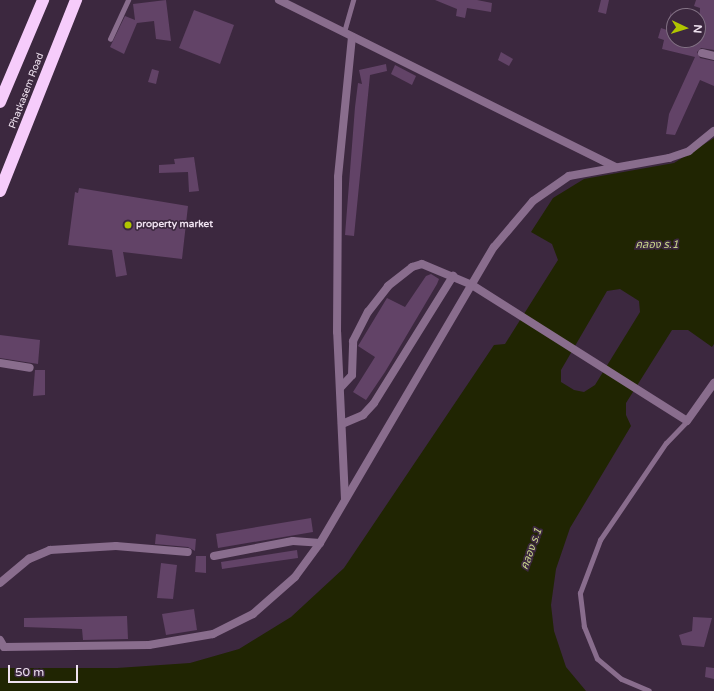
<!DOCTYPE html>
<meta charset="utf-8">
<style>
body{margin:0}
#map{position:relative;width:714px;height:691px;overflow:hidden;background:#3c283f;font-family:"Varela Round","Noto Sans Thai",sans-serif}
div>[style]{position:absolute}
.water>*{inset:0;background:#202502}
.building>*{inset:0;background:#624367}
.lane>*{height:4.5px;margin:-2.25px;padding:0 2.25px;transform-origin:2.25px;border-radius:2.25px;background:#896d8d}
.street>*{height:8px;margin:-4px;padding:0 4px;transform-origin:4px;border-radius:4px;background:#896d8d}
.highway>*{height:12px;margin:-6px;padding:0 6px;transform-origin:6px;border-radius:6px;background:#f6ccfb}
.dots>*{width:11px;height:11px;translate:-50% -50%;box-sizing:border-box;border:2px solid #3c283f;border-radius:50%}
span{translate:-50% -50%;white-space:nowrap;text-align:center;line-height:1.15;-webkit-text-stroke:3.5px #3c283f;paint-order:stroke}
.street-label{font-size:10px;color:#eee1ef}
.poi-label{font-size:10px;color:#eee1ef;font-weight:700}
.left{translate:0 -50%;text-align:left}
.water-label{font-size:11px;color:#c8d58a;font-style:italic}
.north{position:absolute;left:666px;top:8px;width:40px;height:40px;box-sizing:border-box;background:#3c283f;border:1px solid #837285;border-radius:50%;rotate:94deg;font-size:11px;font-weight:700;line-height:16px;text-align:center;color:#eee1ef}
.north::after{content:'';display:block;margin:auto;width:14px;height:18px;background:#b1c500;clip-path:polygon(50% 0,100% 100%,50% 72%,0 100%)}
.scale{position:absolute;left:8px;top:665px;width:70px;height:18px;box-sizing:border-box;border:2px solid #eee1ef;border-top:0;padding-left:5px;font-size:12px;line-height:14px;white-space:nowrap;color:#eee1ef;-webkit-text-stroke:3px #3c283f;paint-order:stroke}
</style>
<div id="map">
<div class="water">
<i style="clip-path:polygon(evenodd,714px 138px,714px 344px,712px 347px,688px 330px,672px 330px,626px 403px,626px 415px,631px 426px,570px 528px,556px 569px,551px 605px,554px 631px,566px 667px,586px 691px,0 691px,0 668px,117px 668px,190px 663px,239px 649px,291px 617px,344px 568px,494px 345px,505px 344px,558px 260px,552px 244px,531px 232px,553px 198px,584px 179px,674px 163px,714px 138px,620px 289px,639px 301px,640px 312px,595px 385px,584px 392px,574px 390px,561px 382px,561px 370px,607px 291px,620px 289px)"></i>
</div>
<div class="building">
<i style="clip-path:polygon(166px 0,171px 41px,156px 39px,154px 21px,137px 23px,124px 54px,110px 47px,125px 16px,135px 20px,133px 4px)"></i>
<i style="clip-path:polygon(435px 0,477px 0,492px 3px,491px 12px,467px 8px,465px 18px,456px 16px,457px 9px)"></i>
<i style="clip-path:polygon(601px 0,609px 0,606px 14px,598px 12px)"></i>
<i style="clip-path:polygon(696px 0,714px 0,714px 50px,701px 48px,697px 52px,700px 58px,714px 61px,714px 86px,700px 80px,675px 135px,666px 134px,669px 114px,695px 57px,662px 49px,664px 40px,658px 38px,661px 28px,667px 30px,671px 11px,674px 40px,698px 40px,700px 8px,694px 6px)"></i>
<i style="clip-path:polygon(194px 10px,234px 25px,220px 64px,179px 48px)"></i>
<i style="clip-path:polygon(501px 52px,513px 59px,509px 66px,498px 60px)"></i>
<i style="clip-path:polygon(386px 64px,387px 71px,370px 75px,354px 236px,345px 235px,355px 107px,358px 83px,362px 84px,359px 70px)"></i>
<i style="clip-path:polygon(395px 65px,416px 76px,412px 85px,391px 74px)"></i>
<i style="clip-path:polygon(152px 69px,159px 71px,156px 84px,148px 82px)"></i>
<i style="clip-path:polygon(194px 157px,199px 191px,189px 192px,188px 172px,159px 173px,159px 165px,175px 164px,174px 159px)"></i>
<i style="clip-path:polygon(79px 188px,188px 206px,182px 259px,123px 252px,127px 275px,116px 277px,112px 250px,68px 245px,75px 192px,78px 193px)"></i>
<i style="clip-path:polygon(431px 274px,439px 279px,437px 284px,385px 372px,366px 400px,353px 392px,375px 357px,358px 346px,387px 298px,405px 307px,426px 276px)"></i>
<i style="clip-path:polygon(0 335px,40px 340px,38px 364px,0 358px)"></i>
<i style="clip-path:polygon(35px 370px,45px 370px,45px 395px,33px 396px)"></i>
<i style="clip-path:polygon(311px 518px,313px 532px,218px 548px,216px 534px)"></i>
<i style="clip-path:polygon(156px 534px,196px 539px,195px 551px,188px 547px,155px 544px)"></i>
<i style="clip-path:polygon(297px 550px,298px 558px,222px 569px,221px 562px)"></i>
<i style="clip-path:polygon(196px 556px,206px 556px,206px 573px,195px 572px)"></i>
<i style="clip-path:polygon(161px 563px,177px 565px,173px 599px,157px 598px)"></i>
<i style="clip-path:polygon(194px 609px,197px 630px,166px 635px,162px 614px)"></i>
<i style="clip-path:polygon(127px 616px,128px 639px,83px 640px,82px 629px,24px 627px,24px 618px)"></i>
<i style="clip-path:polygon(693px 617px,712px 618px,704px 647px,682px 645px,679px 635px,692px 631px)"></i>
<i style="clip-path:polygon(706px 667px,714px 668px,714px 679px,705px 677px)"></i>
</div>
<div class="lane">
<i style="left:344px;top:32px;width:33px;rotate:-74deg"></i>
<i style="left:110px;top:39px;width:43px;rotate:-65.2deg"></i>
<i style="left:649px;top:691px;width:30px;rotate:-157deg"></i>
<i style="left:621px;top:679px;width:31px;rotate:-140deg"></i>
<i style="left:597px;top:659px;width:35px;rotate:-112deg"></i>
<i style="left:584px;top:627px;width:34px;rotate:-97deg"></i>
<i style="left:580px;top:593px;width:57px;rotate:-69.3deg"></i>
<i style="left:600px;top:540px;width:117px;rotate:-55.8deg"></i>
<i style="left:666px;top:443px;width:30px;rotate:-46deg"></i>
</div>
<div class="street">
<i style="left:279px;top:0;width:376px;rotate:26.4deg"></i>
<i style="left:702px;top:53px;width:12px;rotate:14deg"></i>
<i style="left:0;top:363px;width:30px;rotate:9deg"></i>
<i style="left:341px;top:387px;width:16px;rotate:-47deg"></i>
<i style="left:352px;top:375px;width:34px;rotate:-88deg"></i>
<i style="left:353px;top:341px;width:33px;rotate:-63deg"></i>
<i style="left:368px;top:312px;width:33px;rotate:-52deg"></i>
<i style="left:388px;top:286px;width:31px;rotate:-38deg"></i>
<i style="left:412px;top:267px;width:10px;rotate:-17deg"></i>
<i style="left:422px;top:264px;width:54px;rotate:22.8deg"></i>
<i style="left:472px;top:285px;width:254px;rotate:32.3deg"></i>
<i style="left:687px;top:421px;width:47px;rotate:-54.6deg"></i>
<i style="left:342px;top:424px;width:23px;rotate:-23deg"></i>
<i style="left:363px;top:415px;width:16px;rotate:-47deg"></i>
<i style="left:374px;top:403px;width:150px;rotate:-58.1deg"></i>
<i style="left:345px;top:499px;width:167px;rotate:-92.7deg"></i>
<i style="left:337px;top:332px;width:155px;rotate:-89.6deg"></i>
<i style="left:338px;top:177px;width:141px;rotate:-84.3deg"></i>
<i style="left:214px;top:556px;width:80px;rotate:-10.8deg"></i>
<i style="left:293px;top:541px;width:27px;rotate:4deg"></i>
<i style="left:0;top:583px;width:38px;rotate:-40deg"></i>
<i style="left:29px;top:559px;width:23px;rotate:-23deg"></i>
<i style="left:50px;top:550px;width:66px;rotate:-3.5deg"></i>
<i style="left:116px;top:546px;width:72px;rotate:4.8deg"></i>
<i style="left:0;top:640px;width:8px;rotate:60deg"></i>
<i style="left:4px;top:647px;width:145px;rotate:-0.8deg"></i>
<i style="left:149px;top:645px;width:65px;rotate:-9.8deg"></i>
<i style="left:213px;top:634px;width:45px;rotate:-26.6deg"></i>
<i style="left:253px;top:614px;width:56px;rotate:-41.4deg"></i>
<i style="left:295px;top:577px;width:42px;rotate:-53.7deg"></i>
<i style="left:320px;top:543px;width:343px;rotate:-59.6deg"></i>
<i style="left:494px;top:247px;width:60px;rotate:-49.7deg"></i>
<i style="left:533px;top:201px;width:44px;rotate:-34.8deg"></i>
<i style="left:569px;top:176px;width:102px;rotate:-10.2deg"></i>
<i style="left:669px;top:158px;width:21px;rotate:-19deg"></i>
<i style="left:689px;top:151px;width:32px;rotate:-39deg"></i>
</div>
<div class="highway">
<i style="left:0;top:102px;width:111px;rotate:-67.1deg"></i>
<i style="left:0;top:191px;width:206px;rotate:-68.3deg"></i>
</div>
<div class="dots">
<i style="left:128px;top:225px;background:#b1c500"></i>
</div>
<div class="street-label">
<span style="left:27px;top:91px;rotate:-69deg">Phatkasem Road</span>
</div>
<div class="poi-label">
<span class="left" style="left:136px;top:225px">property market</span>
</div>
<div class="water-label">
<span style="left:657px;top:245px">คลอง ร.1</span>
<span style="left:532px;top:549px;rotate:-70deg">คลอง ร.1</span>
</div>
<div class="north">N</div>
<div class="scale">50 m</div>
</div>
